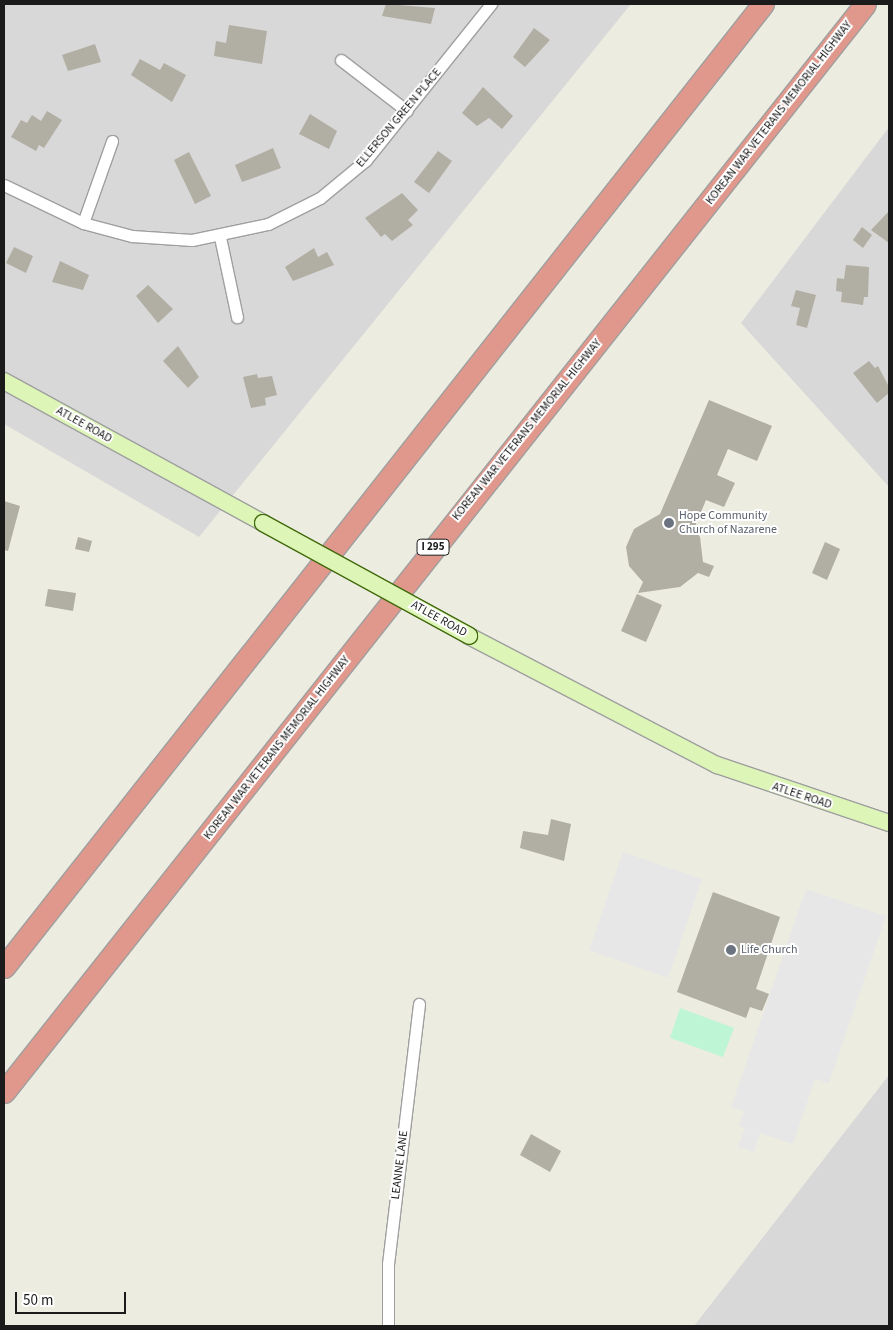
<!DOCTYPE html>
<style>
body{margin:0}
#map{position:relative;width:893px;height:1330px;overflow:hidden;background:#ecece1;font-family:"Source Sans 3",sans-serif}
div>[style]{position:absolute}
.residential>*{inset:0;background:#d9d8d8}
.park>*{inset:0;background:#bef5d5}
.parking>*{inset:0;background:#e7e7e7}
.building>*{inset:0;background:#b1aea3}
.roads{filter:drop-shadow(1px 0 #9f9f9f) drop-shadow(-1px 0 #9f9f9f) drop-shadow(0 1px #9f9f9f) drop-shadow(0 -1px #9f9f9f)}
.street>*{height:11px;margin:-5.5px;padding:0 5.5px;transform-origin:5.5px;border-radius:5.5px;background:#fff}
.secondary>*{height:16px;margin:-8px;padding:0 8px;transform-origin:8px;border-radius:8px;background:#ddf5b6}
.highway>*{height:21px;margin:-10.5px;padding:0 10.5px;transform-origin:10.5px;border-radius:10.5px;background:#e0978c}
.bridges{filter:drop-shadow(1px 0 #40690b) drop-shadow(-1px 0 #40690b) drop-shadow(0 1px #40690b) drop-shadow(0 -1px #40690b)}
.secondary-bridge>*{height:16px;margin:-8px;padding:0 8px;transform-origin:8px;border-radius:8px;background:#ddf5b6}
.dots>*{width:14px;height:14px;translate:-50% -50%;box-sizing:border-box;border:2px solid #fff;border-radius:50%}
span{translate:-50% -50%;white-space:nowrap;text-align:center;line-height:1.15;-webkit-text-stroke:4px #fff;paint-order:stroke}
.shield-label span{padding:1px 4px;background:#fff;border:1px solid;border-radius:4px;-webkit-text-stroke-width:0}
.shield-label{font-size:11px;color:#1b1b1b;font-weight:700}
.street-label{font-size:12px;color:#1b1b1b}
.worship-label{font-size:12px;color:#5b616d}
.left{translate:0 -50%;text-align:left}
.frame{position:absolute;inset:0;border:5px solid #1b1b1b;pointer-events:none}
.scale{position:absolute;left:15px;top:1292px;width:111px;height:22px;box-sizing:border-box;border:2px solid #1b1b1b;border-top:0;padding-left:6px;font-size:15px;line-height:18px;white-space:nowrap;color:#1b1b1b;-webkit-text-stroke:4px #fff;paint-order:stroke}
</style>
<div id="map">
<div class="residential">
<i style="clip-path:polygon(4px 4px,631px 4px,199px 537px,4px 424px)"></i>
<i style="clip-path:polygon(889px 127px,889px 487px,741px 323px)"></i>
<i style="clip-path:polygon(889px 1075px,889px 1326px,694px 1326px)"></i>
</div>
<div class="park">
<i style="clip-path:polygon(680px 1008px,734px 1028px,723px 1057px,670px 1038px)"></i>
</div>
<div class="parking">
<i style="clip-path:polygon(623px 852px,702px 879px,668px 978px,589px 950px)"></i>
<i style="clip-path:polygon(806px 889px,886px 916px,829px 1083px,815px 1079px,793px 1144px,760px 1133px,754px 1152px,738px 1147px,745px 1128px,739px 1126px,744px 1111px,731px 1107px)"></i>
</div>
<div class="building">
<i style="clip-path:polygon(386px 4px,435px 8px,431px 24px,382px 16px)"></i>
<i style="clip-path:polygon(229px 25px,267px 31px,262px 64px,214px 56px,216px 41px,226px 43px)"></i>
<i style="clip-path:polygon(534px 28px,550px 40px,525px 67px,513px 57px)"></i>
<i style="clip-path:polygon(95px 44px,101px 62px,68px 71px,62px 55px)"></i>
<i style="clip-path:polygon(140px 59px,160px 70px,164px 63px,186px 75px,172px 102px,131px 75px)"></i>
<i style="clip-path:polygon(483px 87px,513px 116px,502px 129px,489px 118px,477px 126px,462px 113px)"></i>
<i style="clip-path:polygon(47px 111px,62px 120px,44px 148px,39px 145px,36px 151px,11px 137px,21px 120px,27px 123px,32px 115px,41px 121px)"></i>
<i style="clip-path:polygon(310px 114px,337px 131px,329px 149px,299px 134px)"></i>
<i style="clip-path:polygon(273px 148px,281px 168px,242px 182px,235px 165px)"></i>
<i style="clip-path:polygon(438px 151px,452px 161px,429px 193px,414px 182px)"></i>
<i style="clip-path:polygon(189px 152px,211px 196px,195px 204px,174px 160px)"></i>
<i style="clip-path:polygon(402px 193px,418px 210px,408px 220px,413px 225px,392px 241px,385px 234px,381px 237px,365px 218px)"></i>
<i style="clip-path:polygon(889px 211px,889px 243px,871px 230px)"></i>
<i style="clip-path:polygon(862px 227px,872px 235px,863px 248px,853px 240px)"></i>
<i style="clip-path:polygon(14px 247px,33px 256px,26px 273px,6px 263px)"></i>
<i style="clip-path:polygon(314px 248px,318px 257px,327px 252px,334px 265px,293px 281px,285px 267px)"></i>
<i style="clip-path:polygon(60px 261px,89px 275px,83px 290px,52px 282px)"></i>
<i style="clip-path:polygon(846px 265px,869px 267px,868px 297px,864px 297px,863px 305px,841px 302px,842px 292px,836px 291px,837px 278px,844px 279px)"></i>
<i style="clip-path:polygon(148px 285px,173px 309px,158px 323px,136px 296px)"></i>
<i style="clip-path:polygon(796px 290px,816px 295px,807px 328px,796px 325px,800px 308px,791px 306px)"></i>
<i style="clip-path:polygon(178px 346px,199px 377px,188px 388px,163px 361px)"></i>
<i style="clip-path:polygon(869px 361px,875px 368px,878px 366px,889px 387px,889px 393px,877px 403px,853px 373px)"></i>
<i style="clip-path:polygon(257px 374px,258px 378px,272px 376px,277px 395px,265px 398px,266px 405px,251px 408px,243px 377px)"></i>
<i style="clip-path:polygon(709px 400px,772px 426px,757px 461px,728px 449px,717px 475px,735px 483px,724px 507px,706px 500px,694px 529px,700px 537px,703px 562px,714px 566px,709px 577px,698px 573px,680px 587px,638px 593px,643px 582px,629px 566px,626px 547px,634px 529px,660px 514px)"></i>
<i style="clip-path:polygon(4px 501px,20px 506px,8px 551px,4px 550px)"></i>
<i style="clip-path:polygon(78px 537px,92px 541px,89px 552px,75px 549px)"></i>
<i style="clip-path:polygon(825px 542px,840px 549px,827px 580px,812px 573px)"></i>
<i style="clip-path:polygon(48px 589px,76px 593px,73px 611px,45px 606px)"></i>
<i style="clip-path:polygon(637px 594px,662px 605px,646px 642px,621px 631px)"></i>
<i style="clip-path:polygon(551px 819px,571px 824px,564px 861px,520px 848px,523px 831px,548px 835px)"></i>
<i style="clip-path:polygon(713px 892px,780px 917px,756px 989px,769px 994px,762px 1011px,750px 1007px,746px 1018px,677px 992px)"></i>
<i style="clip-path:polygon(531px 1134px,561px 1151px,550px 1172px,520px 1155px)"></i>
</div>
<div class="roads">
<div class="street">
<i style="left:341px;top:60px;width:83px;rotate:37.7deg"></i>
<i style="left:4px;top:185px;width:88px;rotate:25.7deg"></i>
<i style="left:83px;top:223px;width:51px;rotate:14.9deg"></i>
<i style="left:132px;top:236px;width:60px;rotate:3.8deg"></i>
<i style="left:192px;top:240px;width:78px;rotate:-11.9deg"></i>
<i style="left:268px;top:224px;width:58px;rotate:-26.6deg"></i>
<i style="left:320px;top:198px;width:60px;rotate:-39.6deg"></i>
<i style="left:366px;top:160px;width:200px;rotate:-51.3deg"></i>
<i style="left:83px;top:223px;width:87px;rotate:-70.5deg"></i>
<i style="left:220px;top:237px;width:82px;rotate:78deg"></i>
<i style="left:388px;top:1326px;width:62px;rotate:-90deg"></i>
<i style="left:388px;top:1264px;width:262px;rotate:-83.2deg"></i>
</div>
<div class="secondary">
<i style="left:4px;top:381px;width:295px;rotate:28.7deg"></i>
<i style="left:469px;top:636px;width:280px;rotate:27.5deg"></i>
<i style="left:717px;top:765px;width:182px;rotate:18.6deg"></i>
</div>
<div class="highway">
<i style="left:4px;top:967px;width:1226px;rotate:-51.76deg"></i>
<i style="left:4px;top:1092px;width:1387px;rotate:-51.64deg"></i>
</div>
</div>
<div class="bridges">
<div class="secondary-bridge">
<i style="left:263px;top:523px;width:235px;rotate:28.7deg"></i>
</div>
</div>
<div class="dots">
<i style="left:669px;top:523px;background:#6b7280"></i>
<i style="left:731px;top:950px;background:#6b7280"></i>
</div>
<div class="shield-label">
<span style="left:433px;top:547px">I 295</span>
</div>
<div class="street-label">
<span style="left:779px;top:113px;rotate:-52deg">KOREAN WAR VETERANS MEMORIAL HIGHWAY</span>
<span style="left:399px;top:118px;rotate:-50deg">ELLERSON GREEN PLACE</span>
<span style="left:84px;top:425px;rotate:29deg">ATLEE ROAD</span>
<span style="left:527px;top:430px;rotate:-51deg">KOREAN WAR VETERANS MEMORIAL HIGHWAY</span>
<span style="left:439px;top:619px;rotate:29deg">ATLEE ROAD</span>
<span style="left:277px;top:748px;rotate:-52deg">KOREAN WAR VETERANS MEMORIAL HIGHWAY</span>
<span style="left:802px;top:796px;rotate:18deg">ATLEE ROAD</span>
<span style="left:400px;top:1165px;rotate:-83deg">LEANNE LANE</span>
</div>
<div class="worship-label">
<span class="left" style="left:679px;top:523px">Hope Community<br>Church of Nazarene</span>
<span class="left" style="left:741px;top:950px">Life Church</span>
</div>
<div class="frame"></div>
<div class="scale">50 m</div>
</div>
